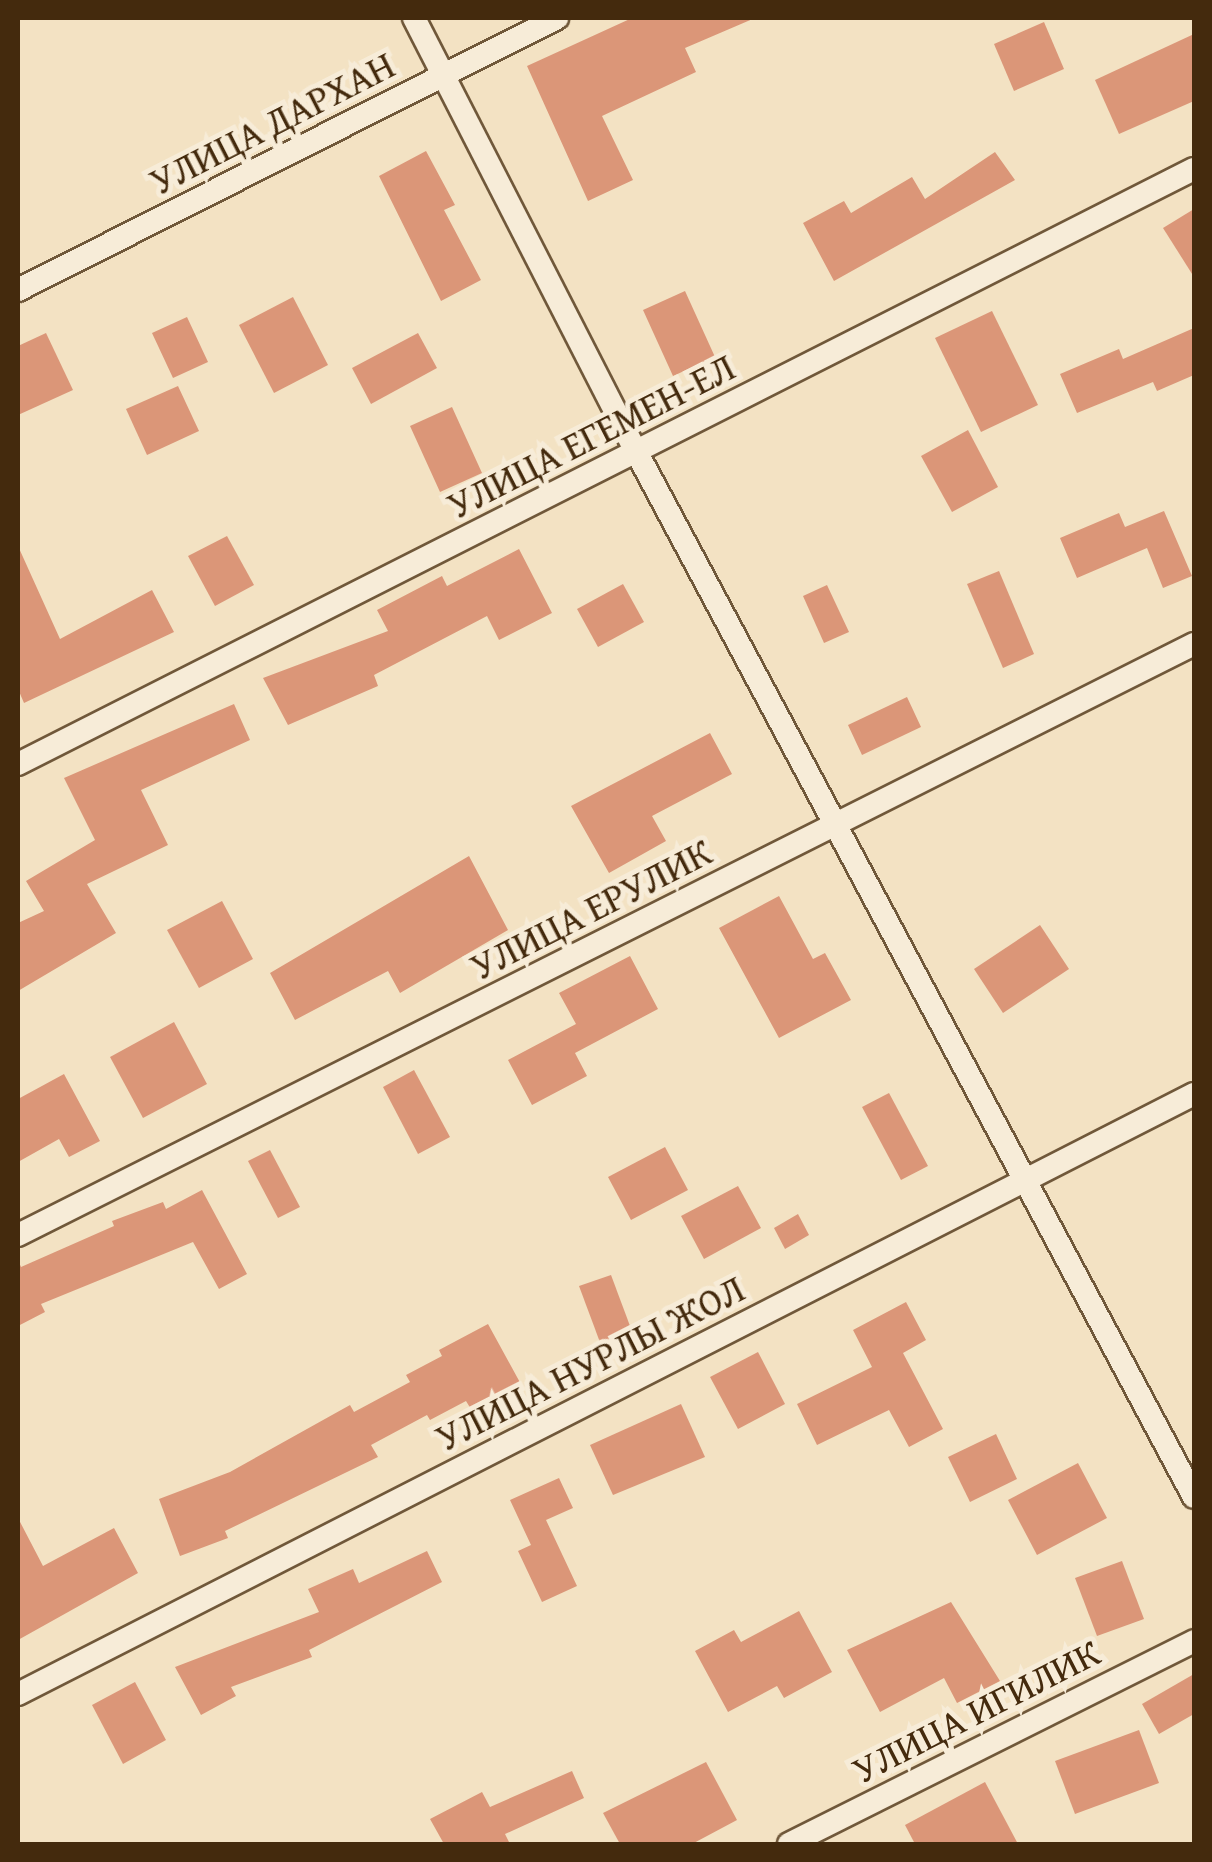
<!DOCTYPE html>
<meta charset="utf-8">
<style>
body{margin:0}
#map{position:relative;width:1212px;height:1862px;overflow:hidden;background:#f3e2c3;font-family:"Gentium Book Plus",serif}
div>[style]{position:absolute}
.building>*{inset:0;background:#db9678}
.roads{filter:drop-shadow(2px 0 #70583a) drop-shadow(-2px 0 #70583a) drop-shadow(0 2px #70583a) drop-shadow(0 -2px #70583a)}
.minor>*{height:22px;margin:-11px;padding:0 11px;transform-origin:11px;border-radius:11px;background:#f7ecd8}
span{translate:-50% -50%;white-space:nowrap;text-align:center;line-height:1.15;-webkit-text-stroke:10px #f7ecd8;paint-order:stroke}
.street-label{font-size:38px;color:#442a0d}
.frame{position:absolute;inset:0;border:20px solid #442a0d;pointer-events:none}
</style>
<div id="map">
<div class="building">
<i style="clip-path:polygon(632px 18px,755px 18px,685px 48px,696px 72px,602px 116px,633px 180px,588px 201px,527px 66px)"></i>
<i style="clip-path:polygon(1044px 22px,1064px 69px,1014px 91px,994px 44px)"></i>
<i style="clip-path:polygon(1194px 34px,1194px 101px,1119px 134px,1095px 80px)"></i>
<i style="clip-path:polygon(426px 151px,455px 205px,444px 210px,481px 280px,441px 301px,379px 176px)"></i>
<i style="clip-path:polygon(995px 152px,1015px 180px,834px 281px,803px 223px,844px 201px,851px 213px,912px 177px,925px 199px)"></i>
<i style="clip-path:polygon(1194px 209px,1194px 277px,1163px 228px)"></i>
<i style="clip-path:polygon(685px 291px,715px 357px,673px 376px,643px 310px)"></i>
<i style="clip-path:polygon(293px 297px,328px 365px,274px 393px,239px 325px)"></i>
<i style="clip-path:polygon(992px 311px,1038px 405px,981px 432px,935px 338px)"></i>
<i style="clip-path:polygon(187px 317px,208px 362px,173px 378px,152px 333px)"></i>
<i style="clip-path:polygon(1194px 328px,1194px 375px,1157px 391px,1153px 382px,1077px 413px,1060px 374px,1119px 349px,1123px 359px)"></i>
<i style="clip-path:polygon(46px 333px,73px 390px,18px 415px,18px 346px)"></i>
<i style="clip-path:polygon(418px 333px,437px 368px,371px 404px,352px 368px)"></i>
<i style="clip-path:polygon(178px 386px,199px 431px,147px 455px,126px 409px)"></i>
<i style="clip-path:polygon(452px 407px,482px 473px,440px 492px,410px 426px)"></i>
<i style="clip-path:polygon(968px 430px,998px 487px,952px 512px,921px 456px)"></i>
<i style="clip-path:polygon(1164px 511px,1192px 576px,1163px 588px,1147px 548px,1077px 578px,1060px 538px,1119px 513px,1125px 527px)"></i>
<i style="clip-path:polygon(227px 536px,254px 585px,215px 606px,188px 556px)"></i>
<i style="clip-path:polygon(18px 546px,60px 639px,152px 590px,174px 632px,24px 703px,18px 689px)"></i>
<i style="clip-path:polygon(519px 549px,552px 613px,499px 640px,487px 616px,374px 675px,378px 686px,288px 725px,263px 678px,388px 631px,377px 610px,442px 576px,447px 586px)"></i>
<i style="clip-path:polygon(999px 571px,1034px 654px,1003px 668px,967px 584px)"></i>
<i style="clip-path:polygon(623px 584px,644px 622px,598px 647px,577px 609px)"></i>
<i style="clip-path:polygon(827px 585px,849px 632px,824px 643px,803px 596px)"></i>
<i style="clip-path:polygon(907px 697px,921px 727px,862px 755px,848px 725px)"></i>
<i style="clip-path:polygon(234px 704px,250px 740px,141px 790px,168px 845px,87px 884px,116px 933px,18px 991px,18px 923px,44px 911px,26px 881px,95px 840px,64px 778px)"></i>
<i style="clip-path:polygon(710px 733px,732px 774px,652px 816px,666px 841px,609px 873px,571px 806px)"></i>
<i style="clip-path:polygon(469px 856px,508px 930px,400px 993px,388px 971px,295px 1020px,270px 973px)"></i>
<i style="clip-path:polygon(779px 896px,813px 959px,825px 953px,851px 1000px,779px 1038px,719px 928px)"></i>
<i style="clip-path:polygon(222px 901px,253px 959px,199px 988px,167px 930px)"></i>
<i style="clip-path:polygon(1040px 925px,1069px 969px,1003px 1013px,974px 969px)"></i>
<i style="clip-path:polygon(630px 956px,658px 1009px,575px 1053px,587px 1076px,532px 1105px,508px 1060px,576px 1024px,559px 993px)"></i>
<i style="clip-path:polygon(174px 1022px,207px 1084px,143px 1118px,110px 1057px)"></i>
<i style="clip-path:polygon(414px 1070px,450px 1137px,418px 1154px,383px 1087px)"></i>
<i style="clip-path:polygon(64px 1074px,100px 1141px,69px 1157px,59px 1139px,18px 1162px,18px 1099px)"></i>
<i style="clip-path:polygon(889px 1093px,928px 1166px,901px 1180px,862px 1107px)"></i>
<i style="clip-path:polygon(665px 1147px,688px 1190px,631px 1220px,608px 1177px)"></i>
<i style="clip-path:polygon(270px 1150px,300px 1207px,278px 1218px,248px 1161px)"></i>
<i style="clip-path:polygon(738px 1186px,761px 1228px,704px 1259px,681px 1216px)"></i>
<i style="clip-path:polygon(202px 1190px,247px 1274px,219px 1289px,193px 1242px,41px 1304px,45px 1312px,18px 1326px,18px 1260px,21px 1267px,114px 1226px,112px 1221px,163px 1202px,166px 1209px)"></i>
<i style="clip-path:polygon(798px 1214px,809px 1235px,785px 1249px,774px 1228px)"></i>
<i style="clip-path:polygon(611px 1275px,633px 1334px,601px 1345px,579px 1286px)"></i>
<i style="clip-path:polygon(906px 1302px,926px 1340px,903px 1353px,943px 1429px,909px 1447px,889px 1410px,817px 1445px,797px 1404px,872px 1367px,853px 1330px)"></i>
<i style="clip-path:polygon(488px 1324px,523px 1388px,474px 1414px,466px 1401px,430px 1420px,427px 1415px,371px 1445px,378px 1457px,225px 1531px,228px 1538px,180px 1556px,159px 1499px,230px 1472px,350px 1405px,354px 1412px,410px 1382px,406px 1375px,442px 1356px,439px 1350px)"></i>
<i style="clip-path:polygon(758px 1352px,785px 1404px,738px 1429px,710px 1377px)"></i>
<i style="clip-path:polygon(681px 1404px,705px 1457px,613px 1495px,590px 1445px)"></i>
<i style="clip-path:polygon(996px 1434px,1017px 1479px,970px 1502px,948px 1457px)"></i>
<i style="clip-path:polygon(1078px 1463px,1107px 1518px,1037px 1555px,1008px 1500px)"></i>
<i style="clip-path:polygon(559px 1478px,573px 1508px,546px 1520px,577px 1586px,542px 1602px,518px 1551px,531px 1545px,510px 1500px)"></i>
<i style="clip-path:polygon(18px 1518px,43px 1566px,114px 1528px,138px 1573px,18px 1640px)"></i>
<i style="clip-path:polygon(427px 1551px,442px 1582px,309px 1650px,312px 1657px,231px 1687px,236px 1696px,201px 1715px,175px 1667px,319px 1612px,308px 1589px,353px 1569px,359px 1583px)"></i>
<i style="clip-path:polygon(1122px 1561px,1144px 1619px,1097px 1636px,1075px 1578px)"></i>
<i style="clip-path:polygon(951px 1602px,1000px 1681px,957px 1703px,944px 1678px,880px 1712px,847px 1650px)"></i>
<i style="clip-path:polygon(799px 1611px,832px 1672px,784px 1698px,777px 1686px,728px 1712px,695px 1651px,734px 1630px,741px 1642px)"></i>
<i style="clip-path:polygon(1194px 1674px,1194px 1714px,1159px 1734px,1142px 1704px)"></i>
<i style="clip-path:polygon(135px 1682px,166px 1740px,123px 1764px,92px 1705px)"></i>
<i style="clip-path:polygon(1139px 1730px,1159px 1783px,1075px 1814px,1055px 1761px)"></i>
<i style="clip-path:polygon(706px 1762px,737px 1820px,692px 1844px,620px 1844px,603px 1813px)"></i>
<i style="clip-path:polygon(572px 1771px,584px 1798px,505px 1834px,510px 1844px,444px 1844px,430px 1819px,482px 1792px,490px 1807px)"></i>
<i style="clip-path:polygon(985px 1782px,1018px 1844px,915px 1844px,905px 1825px)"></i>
</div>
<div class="roads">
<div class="minor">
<i style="left:414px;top:18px;width:489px;rotate:62.9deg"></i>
<i style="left:637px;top:453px;width:1183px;rotate:61.92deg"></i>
<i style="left:18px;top:290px;width:604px;rotate:-26.78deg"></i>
<i style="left:18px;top:764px;width:1318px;rotate:-26.84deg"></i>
<i style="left:18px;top:1235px;width:1316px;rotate:-26.68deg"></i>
<i style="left:18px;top:1694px;width:1320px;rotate:-27.03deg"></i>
<i style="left:789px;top:1844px;width:453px;rotate:-26.6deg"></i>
</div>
</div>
<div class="street-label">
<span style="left:272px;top:123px;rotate:-27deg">УЛИЦА ДАРХАН</span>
<span style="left:591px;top:436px;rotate:-27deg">УЛИЦА ЕГЕМЕН-ЕЛ</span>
<span style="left:591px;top:909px;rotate:-27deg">УЛИЦА ЕРУЛИК</span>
<span style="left:590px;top:1363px;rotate:-27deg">УЛИЦА НУРЛЫ ЖОЛ</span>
<span style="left:976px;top:1711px;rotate:-27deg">УЛИЦА ИГИЛИК</span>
</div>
<div class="frame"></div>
</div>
